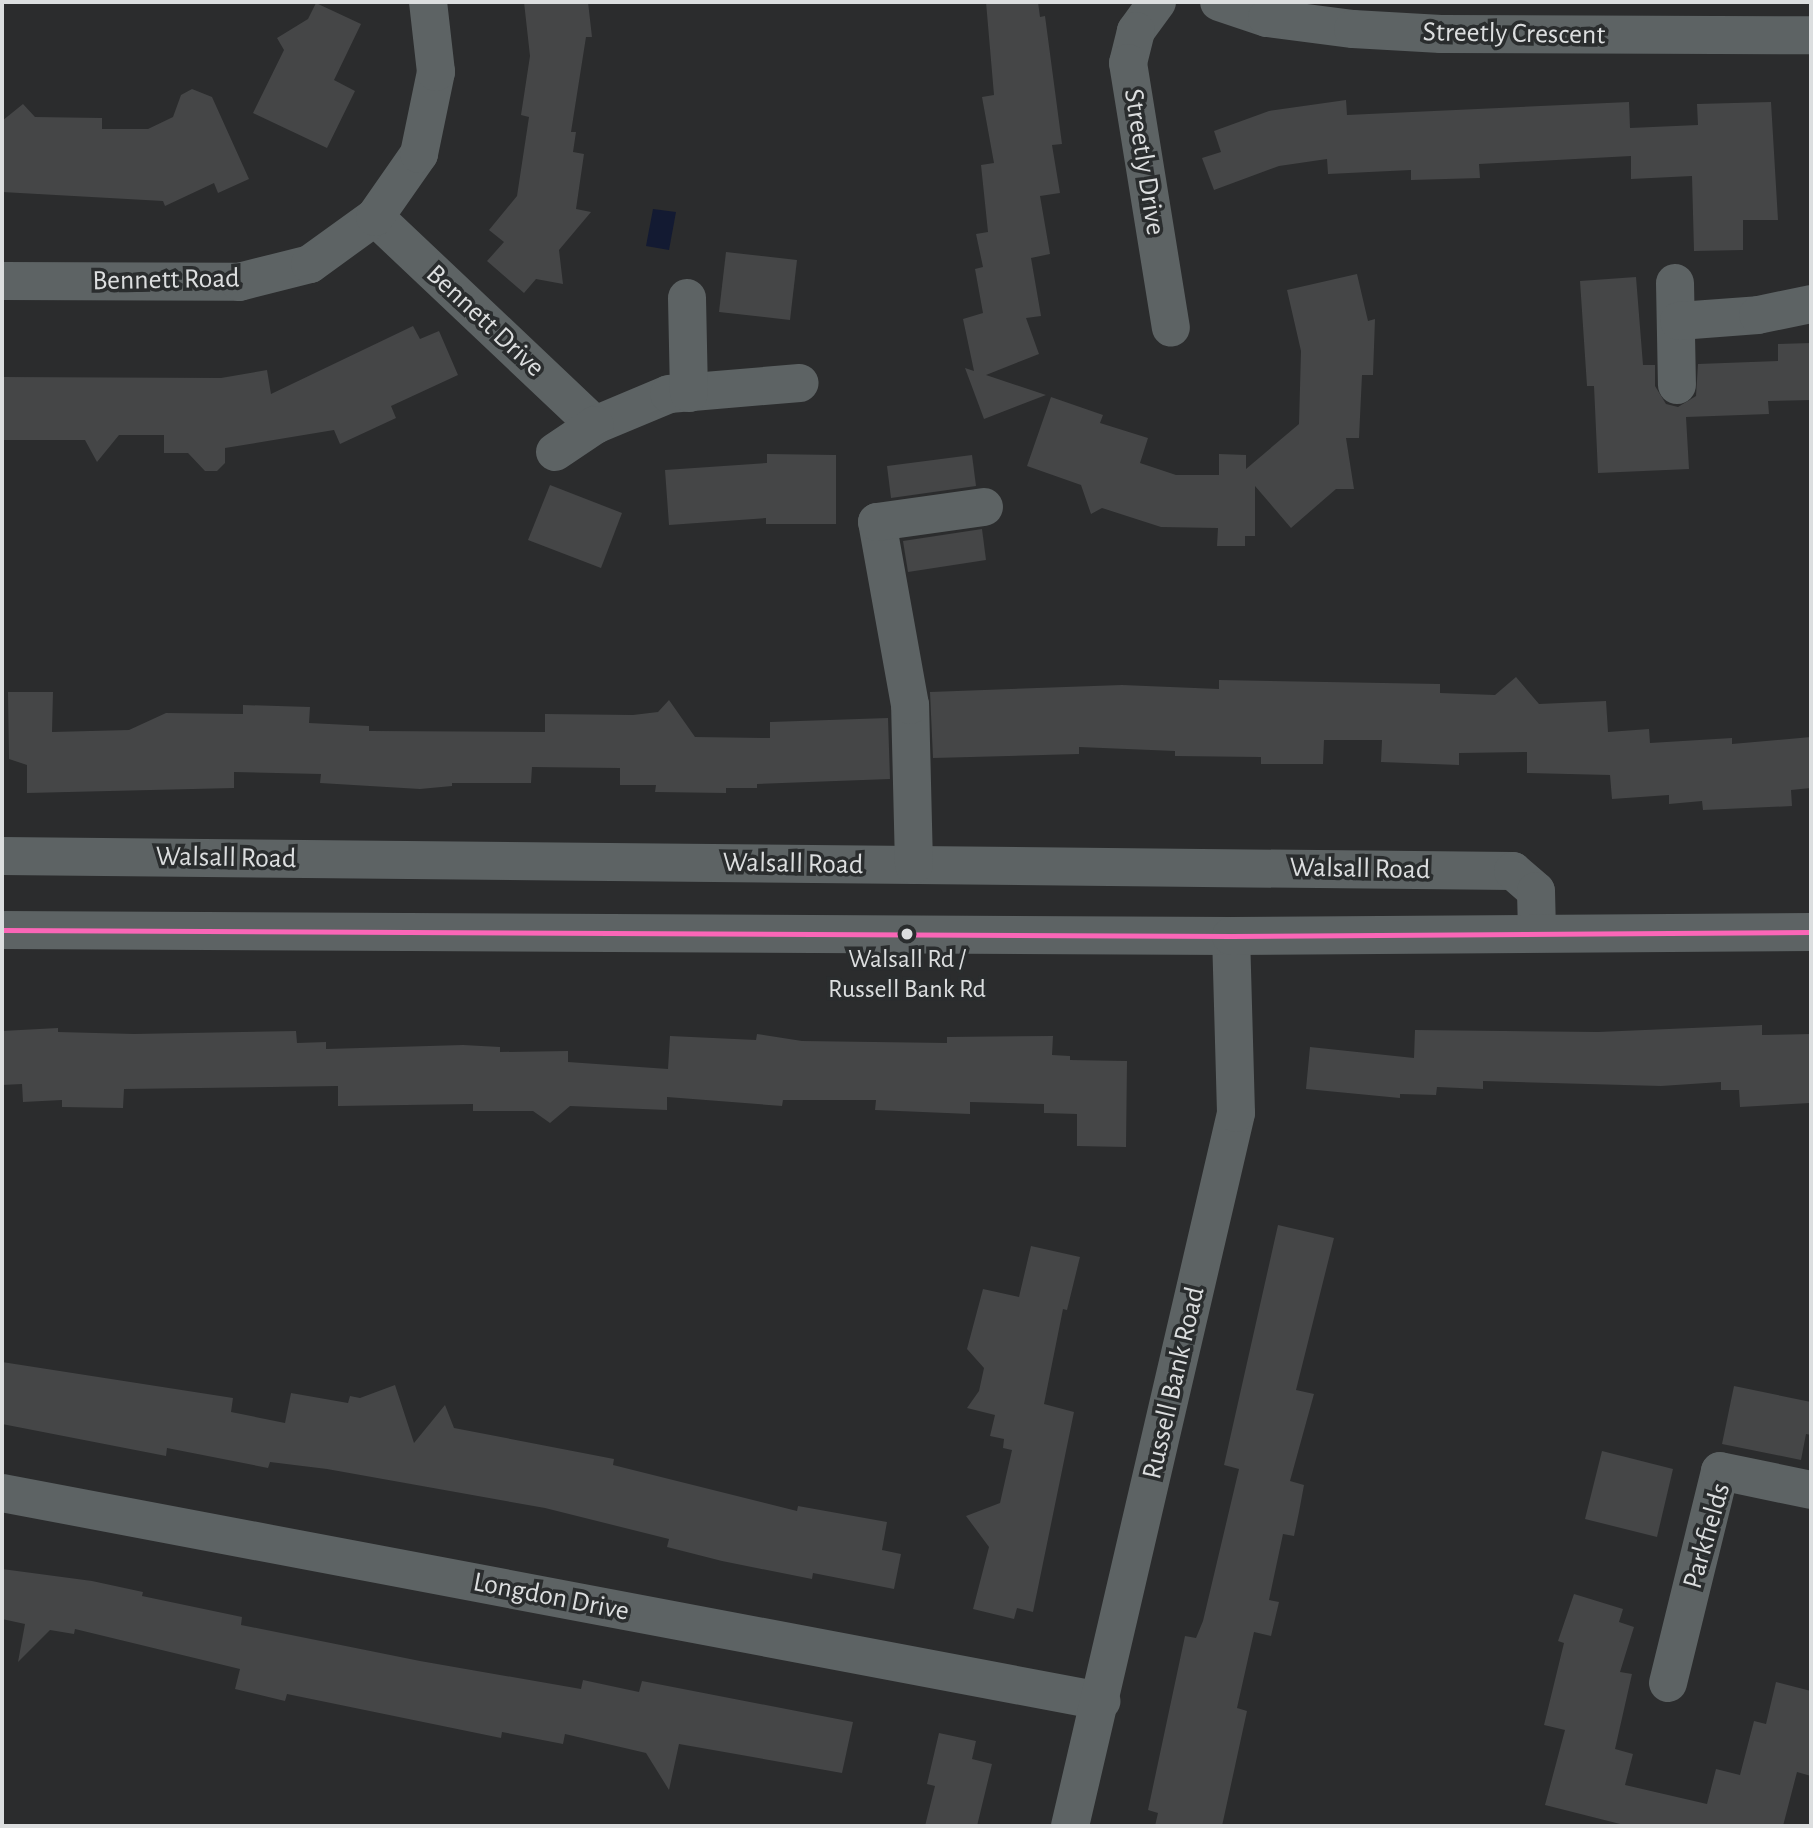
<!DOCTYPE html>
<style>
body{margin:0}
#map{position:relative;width:1813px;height:1828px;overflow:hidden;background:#2b2c2d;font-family:"Alegreya Sans",sans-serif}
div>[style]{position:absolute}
.water>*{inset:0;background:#131a32}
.building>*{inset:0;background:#454647}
.minor>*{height:38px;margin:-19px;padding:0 19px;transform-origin:19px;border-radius:19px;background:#5d6364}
.major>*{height:38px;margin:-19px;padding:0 19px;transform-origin:19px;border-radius:19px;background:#5d6364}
.bus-1>*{height:5px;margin:-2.5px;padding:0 2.5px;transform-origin:2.5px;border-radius:2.5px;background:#fa66b7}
.dots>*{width:19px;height:19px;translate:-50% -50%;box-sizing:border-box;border:4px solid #2a2d2e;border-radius:50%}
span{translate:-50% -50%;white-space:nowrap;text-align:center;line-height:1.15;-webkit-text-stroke:7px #2a2d2e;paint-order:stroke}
.bus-label{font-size:26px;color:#dcdedf}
.street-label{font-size:28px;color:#dcdedf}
.frame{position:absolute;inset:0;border:4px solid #dcdedf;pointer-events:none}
</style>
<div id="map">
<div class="water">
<i style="clip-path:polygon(653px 209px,676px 212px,669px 250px,646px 246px)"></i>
</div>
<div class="building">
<i style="clip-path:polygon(524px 2px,588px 2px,592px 37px,586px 37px,571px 132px,576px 132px,573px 152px,584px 154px,576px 209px,591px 212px,559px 250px,563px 284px,536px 279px,524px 293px,487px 261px,504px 242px,489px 230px,517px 196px,529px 117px,521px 115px,530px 56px)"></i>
<i style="clip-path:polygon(986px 2px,1038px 2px,1040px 17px,1045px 16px,1062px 144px,1052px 145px,1060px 193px,1040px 196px,1050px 254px,1031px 258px,1041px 316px,1026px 318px,1039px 354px,986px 375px,1046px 395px,984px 419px,965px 368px,974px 371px,963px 319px,983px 313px,975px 269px,983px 267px,976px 234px,988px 232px,981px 165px,994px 163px,982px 97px,994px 95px)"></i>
<i style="clip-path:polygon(316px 3px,361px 24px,334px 80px,355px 91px,327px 148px,253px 113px,284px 50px,277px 38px,308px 19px)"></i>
<i style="clip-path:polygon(192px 89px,212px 97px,249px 179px,218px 193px,214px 183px,165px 206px,163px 201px,2px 192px,2px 121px,23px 104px,35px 117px,102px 118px,102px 129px,148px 129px,173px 117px,181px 95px)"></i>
<i style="clip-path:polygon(1346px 100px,1347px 115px,1629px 102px,1630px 128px,1698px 125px,1697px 104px,1771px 102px,1778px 220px,1743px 220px,1743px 250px,1694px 251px,1692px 176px,1631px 179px,1631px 156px,1479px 164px,1480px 178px,1411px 180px,1411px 170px,1328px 174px,1327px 159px,1279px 166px,1214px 190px,1202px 158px,1221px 152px,1214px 131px,1269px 111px)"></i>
<i style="clip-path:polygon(726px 252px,797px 260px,790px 320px,719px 312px)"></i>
<i style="clip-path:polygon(1357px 274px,1368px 321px,1375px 319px,1373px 375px,1362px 375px,1359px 438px,1346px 438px,1354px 489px,1336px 489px,1291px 528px,1255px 486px,1255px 536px,1245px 536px,1245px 546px,1217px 546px,1218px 528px,1161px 527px,1102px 508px,1091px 514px,1081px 485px,1027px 466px,1051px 397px,1103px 415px,1100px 423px,1148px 438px,1140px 463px,1176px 475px,1219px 475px,1219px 454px,1246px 455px,1246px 469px,1299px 424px,1301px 351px,1287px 290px)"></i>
<i style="clip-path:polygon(1636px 277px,1643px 365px,1655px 365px,1655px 386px,1666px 404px,1678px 407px,1696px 396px,1698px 364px,1778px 361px,1778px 344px,1811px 343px,1811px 400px,1768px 401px,1769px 414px,1686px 417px,1689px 469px,1598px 473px,1594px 386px,1587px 386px,1580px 281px)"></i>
<i style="clip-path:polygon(413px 326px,420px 339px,439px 331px,458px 375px,391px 406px,396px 418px,340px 444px,334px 430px,225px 448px,225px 463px,217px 471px,205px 471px,188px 453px,164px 453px,164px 435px,119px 435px,97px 462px,85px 440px,2px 440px,2px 377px,221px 378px,267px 370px,271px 394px)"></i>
<i style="clip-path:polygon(767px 454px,836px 455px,836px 524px,766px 524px,766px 518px,669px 525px,665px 470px,767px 463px)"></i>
<i style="clip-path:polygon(972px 455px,976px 486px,891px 498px,887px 466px)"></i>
<i style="clip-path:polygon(550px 485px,622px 513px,601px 568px,528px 540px)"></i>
<i style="clip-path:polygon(982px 529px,986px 560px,908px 572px,903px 541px)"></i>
<i style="clip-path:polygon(1516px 677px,1539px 704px,1606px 701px,1608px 732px,1649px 729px,1650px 743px,1732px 738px,1732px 744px,1811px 737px,1811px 788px,1791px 790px,1792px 806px,1703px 810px,1702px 801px,1669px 804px,1669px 795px,1612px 799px,1610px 775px,1527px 773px,1527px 752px,1459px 753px,1459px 765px,1381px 762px,1382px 740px,1324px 740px,1323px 764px,1261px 764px,1261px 757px,1175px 756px,1175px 751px,1079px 747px,1079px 754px,933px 758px,930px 692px,1122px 685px,1219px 689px,1219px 680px,1440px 684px,1440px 693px,1495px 695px)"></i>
<i style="clip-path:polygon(8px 692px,53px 692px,52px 732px,129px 730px,166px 713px,243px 714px,243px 705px,310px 707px,309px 723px,369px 726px,369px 731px,545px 732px,545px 714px,633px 715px,658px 712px,669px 700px,695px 737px,770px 738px,770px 722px,888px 718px,890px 779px,757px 784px,757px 788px,726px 788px,726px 793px,655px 792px,656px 785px,620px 785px,620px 768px,532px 767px,531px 783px,452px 783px,452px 786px,420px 789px,320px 783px,321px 774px,234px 772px,234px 788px,27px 793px,27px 765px,9px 759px)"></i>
<i style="clip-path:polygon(1762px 1025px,1762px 1035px,1811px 1034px,1810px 1103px,1740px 1107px,1739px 1090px,1721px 1090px,1721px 1082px,1661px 1086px,1483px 1081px,1483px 1089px,1437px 1087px,1436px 1095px,1400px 1094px,1400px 1098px,1306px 1089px,1310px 1047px,1414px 1058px,1415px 1030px,1598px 1032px)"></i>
<i style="clip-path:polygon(58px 1028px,58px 1032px,134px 1034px,296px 1031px,297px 1043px,326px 1042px,326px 1049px,463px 1045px,500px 1047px,500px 1052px,568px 1051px,568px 1062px,668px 1069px,670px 1036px,756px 1040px,757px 1034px,802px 1041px,947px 1043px,947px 1037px,1053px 1036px,1052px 1055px,1070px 1056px,1070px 1060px,1127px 1061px,1126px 1147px,1077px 1146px,1077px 1114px,1044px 1113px,1044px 1104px,970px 1102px,970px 1114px,875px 1110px,876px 1100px,783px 1100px,782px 1106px,667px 1097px,667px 1110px,570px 1106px,550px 1123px,533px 1111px,473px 1111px,473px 1104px,338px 1106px,338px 1086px,124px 1089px,123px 1108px,62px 1107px,62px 1100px,23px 1102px,22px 1084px,2px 1085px,2px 1031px)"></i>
<i style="clip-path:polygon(1278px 1225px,1334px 1238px,1296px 1390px,1314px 1394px,1290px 1481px,1304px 1485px,1299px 1512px,1294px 1536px,1283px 1534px,1269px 1600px,1279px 1602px,1271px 1636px,1254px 1632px,1237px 1708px,1247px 1711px,1222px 1826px,1155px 1826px,1158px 1813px,1148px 1810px,1185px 1636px,1196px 1638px,1203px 1621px,1239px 1469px,1224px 1465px)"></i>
<i style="clip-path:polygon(1031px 1246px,1080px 1257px,1067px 1310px,1063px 1309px,1044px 1404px,1074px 1412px,1033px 1612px,1017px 1608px,1014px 1619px,973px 1609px,989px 1547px,966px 1516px,1000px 1503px,1012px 1450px,1003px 1448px,1004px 1439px,990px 1436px,995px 1415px,967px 1408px,979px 1391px,984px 1368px,967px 1349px,983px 1289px,1019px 1297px)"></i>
<i style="clip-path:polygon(2px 1362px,233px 1398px,231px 1412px,285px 1423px,291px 1393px,348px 1403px,350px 1396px,360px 1398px,395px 1385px,414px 1443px,445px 1405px,454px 1428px,614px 1459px,613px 1465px,797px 1511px,798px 1506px,887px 1522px,882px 1550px,901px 1554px,894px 1589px,813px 1573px,812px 1579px,722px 1561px,667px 1547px,669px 1539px,545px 1508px,327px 1469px,270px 1462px,268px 1468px,167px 1448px,166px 1456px,2px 1424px)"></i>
<i style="clip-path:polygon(1734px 1386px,1811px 1402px,1811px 1435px,1806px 1434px,1801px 1460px,1722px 1444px)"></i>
<i style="clip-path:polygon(1602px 1451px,1673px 1469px,1657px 1537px,1585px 1519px)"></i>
<i style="clip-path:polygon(2px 1569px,92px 1581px,143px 1592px,142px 1596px,242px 1617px,241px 1625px,420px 1661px,581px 1689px,583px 1680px,639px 1692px,642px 1681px,853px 1722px,842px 1773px,679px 1744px,669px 1790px,646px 1753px,565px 1734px,563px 1744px,502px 1732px,501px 1738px,287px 1694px,285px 1701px,235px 1689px,240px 1669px,75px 1629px,74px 1634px,50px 1630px,18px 1662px,25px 1624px,2px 1619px)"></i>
<i style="clip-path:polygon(1574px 1594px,1623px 1609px,1619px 1622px,1634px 1627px,1620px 1672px,1632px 1674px,1615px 1749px,1633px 1754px,1625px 1785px,1707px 1804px,1716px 1769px,1740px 1775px,1754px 1721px,1766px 1724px,1776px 1682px,1811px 1691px,1811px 1776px,1797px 1772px,1783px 1826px,1628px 1826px,1545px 1805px,1565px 1730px,1544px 1725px,1564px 1643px,1558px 1641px)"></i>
<i style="clip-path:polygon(939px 1733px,976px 1741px,972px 1759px,992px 1764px,977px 1826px,925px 1826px,935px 1786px,927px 1784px)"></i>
</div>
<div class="minor">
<i style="left:1157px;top:2px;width:36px;rotate:126deg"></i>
<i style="left:1136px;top:31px;width:33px;rotate:104deg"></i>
<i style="left:1128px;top:63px;width:268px;rotate:80.8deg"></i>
<i style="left:1219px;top:2px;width:51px;rotate:18.4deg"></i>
<i style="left:1267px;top:18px;width:87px;rotate:7.3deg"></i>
<i style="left:1353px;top:29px;width:88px;rotate:3.3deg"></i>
<i style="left:1441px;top:34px;width:370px;rotate:0.2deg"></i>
<i style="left:375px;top:217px;width:303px;rotate:43.4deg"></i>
<i style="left:595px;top:425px;width:80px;rotate:-22.7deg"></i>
<i style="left:669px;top:394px;width:131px;rotate:-4.8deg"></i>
<i style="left:2px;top:281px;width:237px;rotate:0.2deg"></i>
<i style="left:239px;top:282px;width:73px;rotate:-14.2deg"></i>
<i style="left:310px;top:264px;width:80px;rotate:-35.9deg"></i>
<i style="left:375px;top:217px;width:77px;rotate:-55.1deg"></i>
<i style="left:419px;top:154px;width:84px;rotate:-78.3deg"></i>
<i style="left:436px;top:72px;width:70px;rotate:-96.5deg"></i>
<i style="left:1675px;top:283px;width:102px;rotate:88.9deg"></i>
<i style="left:687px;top:298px;width:95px;rotate:88.8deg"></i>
<i style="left:1679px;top:321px;width:79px;rotate:-4.3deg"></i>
<i style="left:1758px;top:315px;width:54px;rotate:-11.7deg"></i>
<i style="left:555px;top:452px;width:48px;rotate:-34deg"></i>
<i style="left:2px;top:856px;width:1511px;rotate:0.57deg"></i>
<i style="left:1513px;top:871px;width:30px;rotate:41deg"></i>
<i style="left:1536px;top:891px;width:41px;rotate:88.6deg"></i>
<i style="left:914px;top:865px;width:160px;rotate:-91.4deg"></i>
<i style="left:910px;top:705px;width:186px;rotate:-100.2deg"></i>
<i style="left:877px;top:522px;width:108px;rotate:-8deg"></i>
<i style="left:2px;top:1493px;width:1119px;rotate:10.72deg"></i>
<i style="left:1668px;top:1683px;width:218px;rotate:-76.2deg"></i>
<i style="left:1720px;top:1471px;width:93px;rotate:11.8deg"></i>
<i style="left:1070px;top:1826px;width:732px;rotate:-76.89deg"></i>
<i style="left:1236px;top:1113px;width:177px;rotate:-91.6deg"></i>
</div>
<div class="major">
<i style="left:2px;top:930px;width:1229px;rotate:0.28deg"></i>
<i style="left:1231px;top:936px;width:580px;rotate:-0.4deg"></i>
</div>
<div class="bus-1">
<i style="left:2px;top:930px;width:1229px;rotate:0.28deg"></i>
<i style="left:1231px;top:936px;width:580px;rotate:-0.4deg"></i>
</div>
<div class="dots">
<i style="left:907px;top:934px;background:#dcdedf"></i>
</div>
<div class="bus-label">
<span style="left:907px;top:975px">Walsall Rd /<br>Russell Bank Rd</span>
</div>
<div class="street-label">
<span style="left:1514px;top:34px;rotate:1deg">Streetly Crescent</span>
<span style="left:1144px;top:162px;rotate:81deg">Streetly Drive</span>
<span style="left:166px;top:280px;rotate:-1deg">Bennett Road</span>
<span style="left:485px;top:321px;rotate:43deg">Bennett Drive</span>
<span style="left:226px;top:858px;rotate:1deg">Walsall Road</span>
<span style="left:793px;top:864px;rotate:1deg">Walsall Road</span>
<span style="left:1360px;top:869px;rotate:1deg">Walsall Road</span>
<span style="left:1174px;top:1383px;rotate:-77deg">Russell Bank Road</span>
<span style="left:1707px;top:1536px;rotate:-74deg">Parkfields</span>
<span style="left:551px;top:1597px;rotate:11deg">Longdon Drive</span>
</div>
<div class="frame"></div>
</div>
